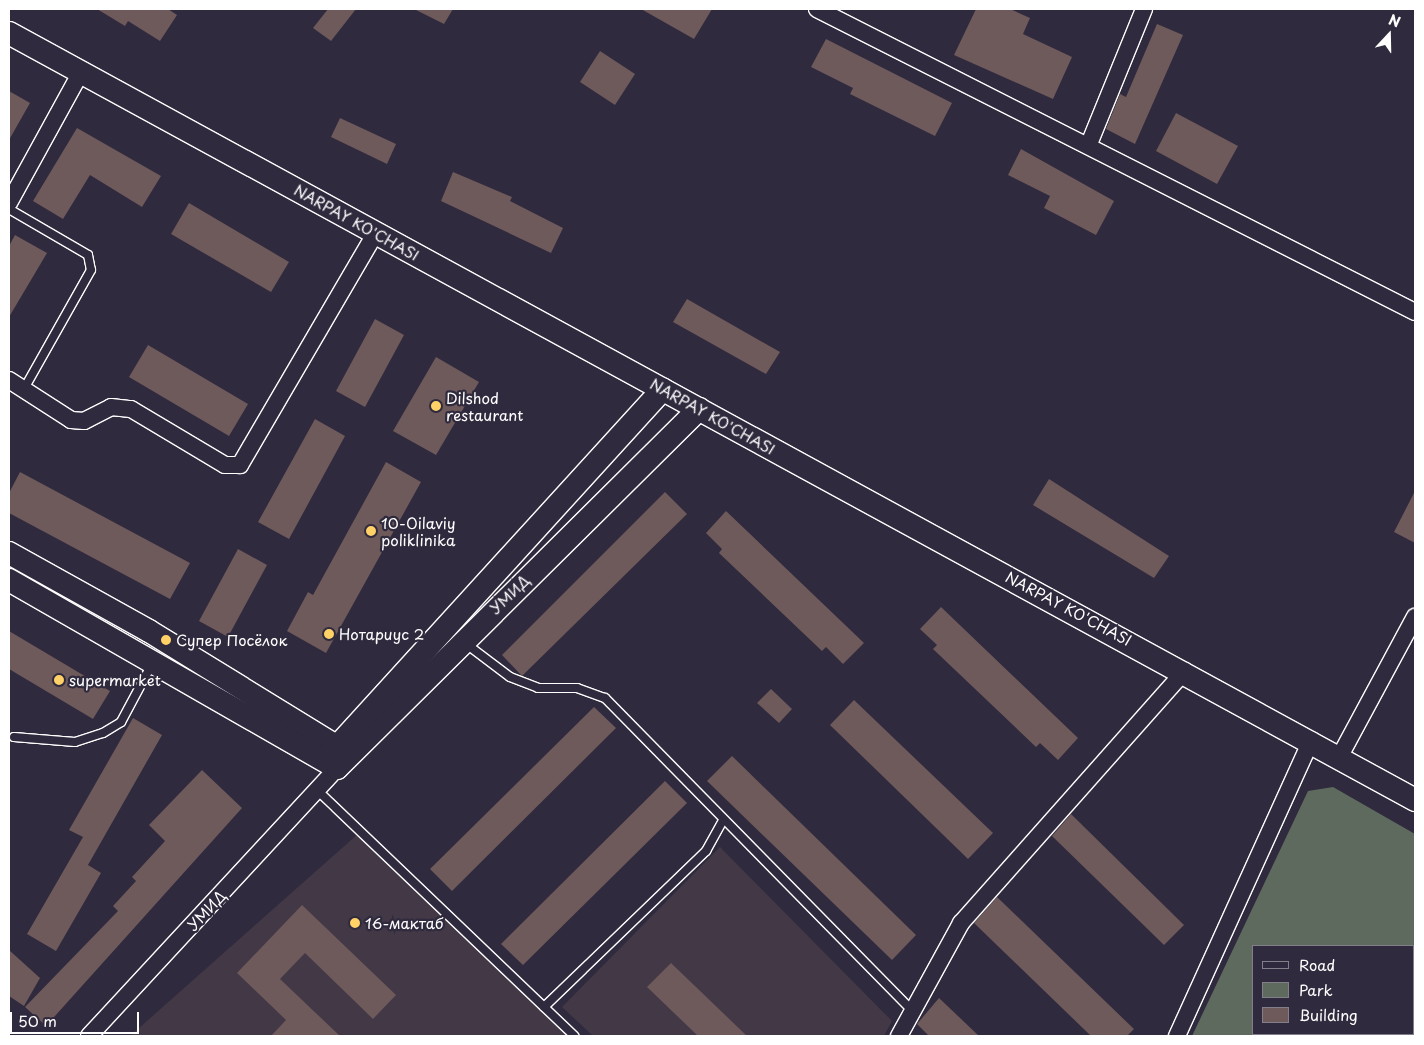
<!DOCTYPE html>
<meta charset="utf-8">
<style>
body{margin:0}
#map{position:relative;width:1424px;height:1045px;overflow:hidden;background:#2f2a3d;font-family:"Playpen Sans",sans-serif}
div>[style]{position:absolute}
.built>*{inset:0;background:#423846}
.green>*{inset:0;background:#5f6a5f}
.building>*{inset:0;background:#6e595b}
.roads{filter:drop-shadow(1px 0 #fff) drop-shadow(-1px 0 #fff) drop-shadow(0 1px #fff) drop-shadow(0 -1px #fff)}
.lane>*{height:8px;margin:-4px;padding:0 4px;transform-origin:4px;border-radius:4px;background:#2f2a3d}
.street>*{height:16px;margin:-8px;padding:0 8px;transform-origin:8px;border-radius:8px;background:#2f2a3d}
.secondary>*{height:22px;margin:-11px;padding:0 11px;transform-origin:11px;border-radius:11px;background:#2f2a3d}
.dots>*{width:14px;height:14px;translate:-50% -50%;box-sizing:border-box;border:2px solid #2f2a3d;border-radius:50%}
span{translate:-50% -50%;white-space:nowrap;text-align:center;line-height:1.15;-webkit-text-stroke:4.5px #2f2a3d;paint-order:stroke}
.street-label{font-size:15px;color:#fff}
.poi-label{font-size:15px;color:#fff}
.left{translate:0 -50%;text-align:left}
.frame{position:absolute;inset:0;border:10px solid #fff;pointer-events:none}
.legend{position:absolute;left:1252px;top:945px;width:162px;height:90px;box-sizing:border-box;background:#2f2a3d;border:1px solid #827f8b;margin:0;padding:6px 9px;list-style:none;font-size:15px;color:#fff}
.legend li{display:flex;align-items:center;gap:10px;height:25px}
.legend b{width:25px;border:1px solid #827f8b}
.north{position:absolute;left:1364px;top:10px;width:50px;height:50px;-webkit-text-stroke:4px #2f2a3d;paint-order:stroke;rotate:21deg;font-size:14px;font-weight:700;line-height:20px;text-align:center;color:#fff}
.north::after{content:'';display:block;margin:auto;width:18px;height:22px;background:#fff;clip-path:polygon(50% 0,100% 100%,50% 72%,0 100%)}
.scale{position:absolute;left:10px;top:1012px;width:129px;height:22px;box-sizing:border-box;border:2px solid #fff;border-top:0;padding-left:6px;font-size:15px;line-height:18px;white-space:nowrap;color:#fff;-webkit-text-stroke:4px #2f2a3d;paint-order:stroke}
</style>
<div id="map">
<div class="built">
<i style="clip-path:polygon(359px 833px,570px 1036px,130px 1036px)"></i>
<i style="clip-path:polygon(720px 847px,892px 1021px,884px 1036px,593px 1036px,562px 1007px)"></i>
</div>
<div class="green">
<i style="clip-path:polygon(evenodd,1333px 787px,1415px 834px,1415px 1036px,1192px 1036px,1308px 791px,1333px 787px,1253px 946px,1413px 946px,1413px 1034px,1253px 1034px,1253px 946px)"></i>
</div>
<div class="building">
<i style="clip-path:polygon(97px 9px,168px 9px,177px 15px,160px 41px,128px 21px,125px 26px)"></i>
<i style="clip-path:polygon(328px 9px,356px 9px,331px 41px,313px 28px)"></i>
<i style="clip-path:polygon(414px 9px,453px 9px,444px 24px)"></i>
<i style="clip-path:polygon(641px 9px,712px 9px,694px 39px)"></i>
<i style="clip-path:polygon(976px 9px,1010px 9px,1030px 18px,1023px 34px,1072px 57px,1053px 99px,954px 55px)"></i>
<i style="clip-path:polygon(1157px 24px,1183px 35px,1135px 144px,1106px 129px,1120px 94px,1126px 97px)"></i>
<i style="clip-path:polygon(826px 39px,952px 103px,935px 136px,850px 94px,853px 88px,811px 67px)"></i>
<i style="clip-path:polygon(600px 51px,635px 74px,615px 105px,580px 82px)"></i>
<i style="clip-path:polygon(9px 91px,30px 103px,9px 140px)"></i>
<i style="clip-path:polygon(1176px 113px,1238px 146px,1217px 184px,1156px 151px)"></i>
<i style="clip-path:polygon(340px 118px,396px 144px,387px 164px,331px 137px)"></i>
<i style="clip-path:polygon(77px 128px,161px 176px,142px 207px,90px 175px,63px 219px,33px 201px)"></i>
<i style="clip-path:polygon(1021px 149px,1114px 201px,1096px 235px,1044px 208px,1050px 196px,1008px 175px)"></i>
<i style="clip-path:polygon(453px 172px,512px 197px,510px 201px,563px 228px,551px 253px,441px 201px)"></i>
<i style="clip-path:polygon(189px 203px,289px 262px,271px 292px,171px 234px)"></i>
<i style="clip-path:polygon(15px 235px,47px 253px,9px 317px,9px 246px)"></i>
<i style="clip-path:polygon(687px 299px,780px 352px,766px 374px,673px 322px)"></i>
<i style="clip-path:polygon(375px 319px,404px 335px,365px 407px,336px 391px)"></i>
<i style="clip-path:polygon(148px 345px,248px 404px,229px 436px,129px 377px)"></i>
<i style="clip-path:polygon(436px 357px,479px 382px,436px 455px,393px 431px)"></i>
<i style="clip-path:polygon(315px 419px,345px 436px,289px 539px,258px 522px)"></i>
<i style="clip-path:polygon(386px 462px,421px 482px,326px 653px,287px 631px,308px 592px,313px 595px)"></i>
<i style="clip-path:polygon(20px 472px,190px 563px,170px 599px,9px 513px,9px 493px)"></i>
<i style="clip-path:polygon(1049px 479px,1169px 556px,1154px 578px,1033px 505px)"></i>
<i style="clip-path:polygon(1415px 491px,1415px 543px,1394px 532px)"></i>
<i style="clip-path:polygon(665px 492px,687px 514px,522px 676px,502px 655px)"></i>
<i style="clip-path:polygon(726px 511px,864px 643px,843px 664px,826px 647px,822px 651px,719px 553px,722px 549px,706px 533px)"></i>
<i style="clip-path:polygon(238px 549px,267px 565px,228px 637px,199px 621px)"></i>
<i style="clip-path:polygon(941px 607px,1078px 738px,1058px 760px,1040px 743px,1036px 747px,933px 649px,937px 645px,920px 629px)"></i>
<i style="clip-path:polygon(9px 631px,110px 691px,93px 719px,9px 669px)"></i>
<i style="clip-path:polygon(771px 689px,792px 709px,779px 723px,757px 703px)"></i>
<i style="clip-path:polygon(854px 700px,993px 833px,968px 859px,830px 725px)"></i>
<i style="clip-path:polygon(594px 707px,616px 728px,452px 891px,430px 869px)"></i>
<i style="clip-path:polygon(133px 718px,162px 735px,88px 865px,101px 873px,56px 951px,27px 934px,83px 837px,69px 830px)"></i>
<i style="clip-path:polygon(732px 756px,916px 935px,892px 960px,707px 781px)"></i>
<i style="clip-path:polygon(202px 770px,242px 808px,46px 1026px,25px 1007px,118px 911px,113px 906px,136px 881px,132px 877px,165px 841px,149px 825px)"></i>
<i style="clip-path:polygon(665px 781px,687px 803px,523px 965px,501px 944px)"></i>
<i style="clip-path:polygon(1071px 814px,1184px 925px,1164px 945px,1052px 836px)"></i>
<i style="clip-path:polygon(997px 897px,1134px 1029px,1127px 1036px,1091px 1036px,974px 923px)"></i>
<i style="clip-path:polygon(302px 905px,396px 995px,373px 1019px,305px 953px,280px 979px,340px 1036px,271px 1036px,286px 1020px,237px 973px)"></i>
<i style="clip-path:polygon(9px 950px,40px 978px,24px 1006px,9px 996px)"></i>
<i style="clip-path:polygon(671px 963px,747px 1036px,698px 1036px,647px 987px)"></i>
<i style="clip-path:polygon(939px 998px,979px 1036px,929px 1036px,917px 1024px)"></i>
</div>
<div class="roads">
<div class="lane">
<i style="left:9px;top:209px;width:91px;rotate:30.2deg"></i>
<i style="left:88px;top:255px;width:15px;rotate:79deg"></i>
<i style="left:91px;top:270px;width:137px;rotate:119.4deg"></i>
<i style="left:465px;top:643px;width:56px;rotate:37.1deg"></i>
<i style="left:510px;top:677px;width:30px;rotate:21deg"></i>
<i style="left:538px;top:688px;width:39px"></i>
<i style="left:577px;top:688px;width:30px;rotate:20deg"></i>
<i style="left:605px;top:698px;width:435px;rotate:45.5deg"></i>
<i style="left:14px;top:737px;width:61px;rotate:4.7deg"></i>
<i style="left:75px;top:742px;width:29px;rotate:-18deg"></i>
<i style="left:103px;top:733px;width:21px;rotate:-31deg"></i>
<i style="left:121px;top:722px;width:66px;rotate:-61.9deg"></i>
<i style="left:317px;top:790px;width:356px;rotate:43.7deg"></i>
<i style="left:544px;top:1007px;width:225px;rotate:-43.9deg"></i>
<i style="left:706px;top:851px;width:35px;rotate:-61deg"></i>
</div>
<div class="street">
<i style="left:817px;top:9px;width:670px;rotate:26.87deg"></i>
<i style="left:1089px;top:144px;width:146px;rotate:-67.8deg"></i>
<i style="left:9px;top:203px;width:149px;rotate:-61.2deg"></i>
<i style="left:9px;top:380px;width:74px;rotate:32.8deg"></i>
<i style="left:71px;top:420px;width:13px;rotate:4deg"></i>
<i style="left:84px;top:421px;width:30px;rotate:-27deg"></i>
<i style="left:111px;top:407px;width:20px;rotate:6deg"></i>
<i style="left:131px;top:409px;width:109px;rotate:30.8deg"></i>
<i style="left:225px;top:465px;width:15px"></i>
<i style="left:240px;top:465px;width:270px;rotate:-59.7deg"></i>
<i style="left:1340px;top:756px;width:158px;rotate:-61.7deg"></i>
<i style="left:89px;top:1036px;width:365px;rotate:-47.2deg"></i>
<i style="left:899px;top:1036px;width:129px;rotate:-61.2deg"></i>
<i style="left:961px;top:923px;width:337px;rotate:-48.4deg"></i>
<i style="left:1177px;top:1036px;width:325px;rotate:-65.6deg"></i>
</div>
<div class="secondary">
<i style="left:9px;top:33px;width:1602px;rotate:28.61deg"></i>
<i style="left:9px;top:553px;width:160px;rotate:29.1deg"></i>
<i style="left:149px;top:631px;width:233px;rotate:31.6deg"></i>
<i style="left:9px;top:580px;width:378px;rotate:29.8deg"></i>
<i style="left:337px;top:768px;width:510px;rotate:-44.76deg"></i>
<i style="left:326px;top:759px;width:500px;rotate:-47.67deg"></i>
</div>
</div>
<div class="dots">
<i style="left:436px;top:406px;background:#ffd166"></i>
<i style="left:371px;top:531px;background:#ffd166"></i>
<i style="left:329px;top:634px;background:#ffd166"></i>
<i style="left:166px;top:640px;background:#ffd166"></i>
<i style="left:59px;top:680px;background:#ffd166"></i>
<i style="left:355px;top:923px;background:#ffd166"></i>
</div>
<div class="street-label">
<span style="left:357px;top:222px;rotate:29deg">NARPAY KO'CHASI</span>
<span style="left:713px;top:416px;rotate:29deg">NARPAY KO'CHASI</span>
<span style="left:509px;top:594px;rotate:-44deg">УМИД</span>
<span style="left:1069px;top:608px;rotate:28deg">NARPAY KO'CHASI</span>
<span style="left:206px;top:910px;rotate:-47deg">УМИД</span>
</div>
<div class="poi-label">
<span class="left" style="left:446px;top:406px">Dilshod<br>restaurant</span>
<span class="left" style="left:381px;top:531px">10-Oilaviy<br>poliklinika</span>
<span class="left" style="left:339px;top:634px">Нотариус 2</span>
<span class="left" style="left:176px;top:640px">Супер Посёлок</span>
<span class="left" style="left:69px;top:680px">supermarket</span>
<span class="left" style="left:365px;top:923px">16-мактаб</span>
</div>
<div class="frame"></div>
<ul class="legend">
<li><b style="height:6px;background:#2f2a3d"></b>Road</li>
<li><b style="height:14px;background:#5f6a5f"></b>Park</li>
<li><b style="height:14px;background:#6e595b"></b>Building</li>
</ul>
<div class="north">N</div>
<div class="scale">50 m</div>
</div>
